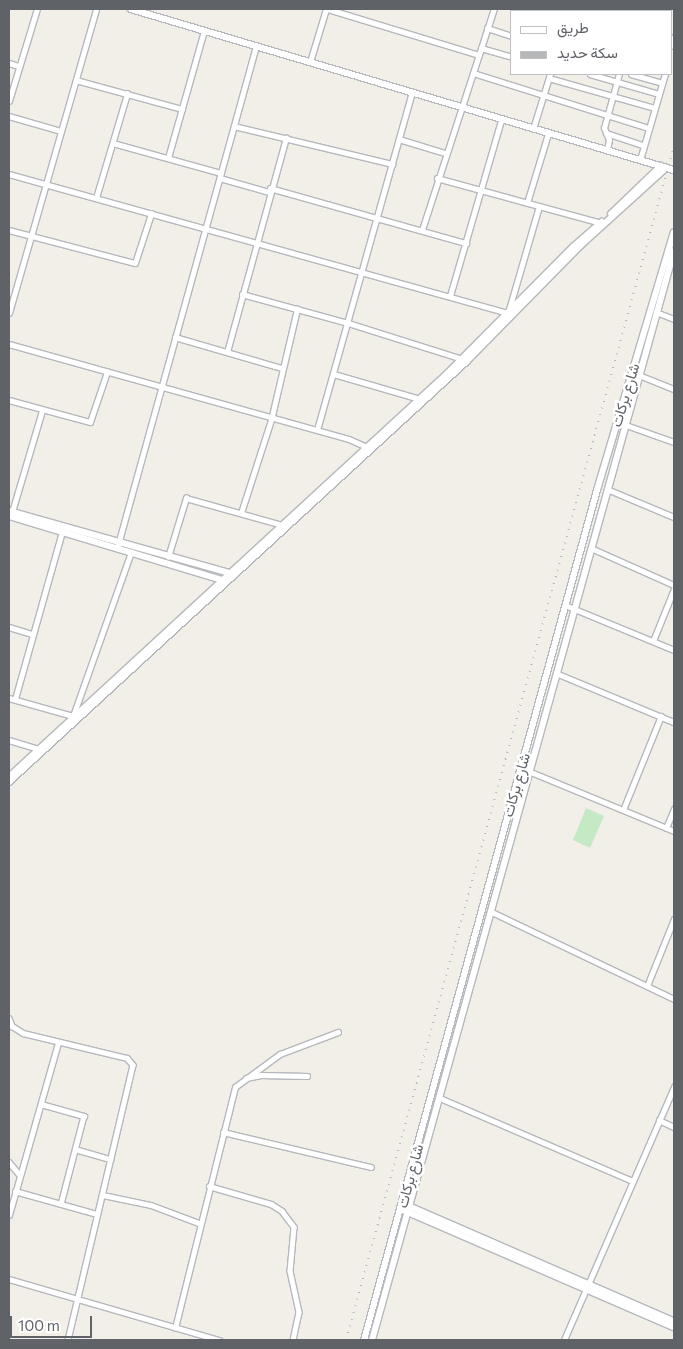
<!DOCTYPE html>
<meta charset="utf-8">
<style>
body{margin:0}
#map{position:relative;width:683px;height:1349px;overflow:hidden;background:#f1efe8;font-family:Commissioner,Vazirmatn,sans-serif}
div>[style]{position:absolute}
.green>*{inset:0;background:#c5e8c5}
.roads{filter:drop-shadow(1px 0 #b5b8bc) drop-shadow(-1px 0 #b5b8bc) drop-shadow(0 1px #b5b8bc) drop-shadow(0 -1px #b5b8bc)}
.minor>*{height:4.5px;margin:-2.25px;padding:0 2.25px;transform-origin:2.25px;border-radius:2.25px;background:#fff}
.tertiary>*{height:5.5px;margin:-2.75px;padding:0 2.75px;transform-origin:2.75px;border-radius:2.75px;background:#fff}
.secondary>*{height:6px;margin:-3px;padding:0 3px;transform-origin:3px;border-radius:3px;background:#fff}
.rail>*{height:2px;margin-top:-1px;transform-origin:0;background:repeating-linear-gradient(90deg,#b6b7b8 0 1px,transparent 0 7px)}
span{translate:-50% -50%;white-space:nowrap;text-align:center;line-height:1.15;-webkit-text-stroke:5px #fff;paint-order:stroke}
.street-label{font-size:15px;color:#5f6368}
.frame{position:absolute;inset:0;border:10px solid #5f6368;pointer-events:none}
.legend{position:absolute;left:510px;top:10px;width:162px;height:65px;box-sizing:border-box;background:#fff;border:1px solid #bfc1c3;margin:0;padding:6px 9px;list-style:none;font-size:15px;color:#5f6368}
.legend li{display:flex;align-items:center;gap:10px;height:25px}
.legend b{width:25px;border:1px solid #bfc1c3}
.scale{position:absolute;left:10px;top:1316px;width:82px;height:22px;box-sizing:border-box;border:2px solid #5f6368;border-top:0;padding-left:6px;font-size:15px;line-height:18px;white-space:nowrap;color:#5f6368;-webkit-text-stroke:4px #fff;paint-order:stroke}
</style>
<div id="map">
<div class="green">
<i style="clip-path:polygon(586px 808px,604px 816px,590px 848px,573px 840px)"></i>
</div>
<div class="roads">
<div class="minor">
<i style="left:328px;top:9px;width:158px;rotate:16.9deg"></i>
<i style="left:650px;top:9px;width:10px;rotate:11deg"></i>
<i style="left:569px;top:11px;width:2px;rotate:-63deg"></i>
<i style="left:604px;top:11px;width:2px;rotate:-63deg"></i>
<i style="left:487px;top:28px;width:26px;rotate:18deg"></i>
<i style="left:672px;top:46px;width:9px;rotate:-77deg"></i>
<i style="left:481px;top:48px;width:32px;rotate:16deg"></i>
<i style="left:310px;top:62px;width:55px;rotate:-73.2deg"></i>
<i style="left:9px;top:63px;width:10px;rotate:17deg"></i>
<i style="left:473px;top:73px;width:184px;rotate:17.4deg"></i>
<i style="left:590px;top:74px;width:72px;rotate:16.2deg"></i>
<i style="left:631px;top:74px;width:32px;rotate:16deg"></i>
<i style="left:549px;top:78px;width:110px;rotate:15.8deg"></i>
<i style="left:76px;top:80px;width:110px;rotate:15.3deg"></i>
<i style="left:9px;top:101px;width:96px;rotate:-73.1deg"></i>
<i style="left:9px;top:116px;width:54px;rotate:16.1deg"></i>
<i style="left:234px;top:126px;width:163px;rotate:13.5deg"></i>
<i style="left:533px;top:129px;width:58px;rotate:-72.8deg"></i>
<i style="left:606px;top:133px;width:40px;rotate:18deg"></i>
<i style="left:399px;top:139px;width:48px;rotate:16.9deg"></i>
<i style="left:113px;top:143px;width:112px;rotate:15.5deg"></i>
<i style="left:607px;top:150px;width:10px;rotate:-79deg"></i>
<i style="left:609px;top:140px;width:13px;rotate:-113deg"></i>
<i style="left:604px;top:128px;width:56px;rotate:-74.5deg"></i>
<i style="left:168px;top:158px;width:132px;rotate:-74.2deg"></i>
<i style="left:640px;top:160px;width:90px;rotate:-73.8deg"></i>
<i style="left:9px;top:174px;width:518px;rotate:15.57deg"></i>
<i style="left:508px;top:313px;width:111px;rotate:-73.8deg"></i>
<i style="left:220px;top:178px;width:51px;rotate:15.9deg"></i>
<i style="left:437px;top:178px;width:170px;rotate:15.3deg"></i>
<i style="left:270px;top:188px;width:204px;rotate:15.7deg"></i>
<i style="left:96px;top:198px;width:109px;rotate:-73.4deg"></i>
<i style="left:527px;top:203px;width:72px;rotate:-73.1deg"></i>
<i style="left:9px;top:230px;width:130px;rotate:14.7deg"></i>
<i style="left:135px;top:263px;width:52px;rotate:-71.9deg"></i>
<i style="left:422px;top:230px;width:232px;rotate:-72deg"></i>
<i style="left:242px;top:294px;width:110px;rotate:15.3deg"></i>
<i style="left:348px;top:323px;width:120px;rotate:17.5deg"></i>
<i style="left:450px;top:296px;width:183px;rotate:-73.8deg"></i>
<i style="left:656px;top:312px;width:19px;rotate:21deg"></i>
<i style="left:9px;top:313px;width:316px;rotate:-74deg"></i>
<i style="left:175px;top:337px;width:111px;rotate:16.2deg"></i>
<i style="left:9px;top:344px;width:353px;rotate:15.6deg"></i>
<i style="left:349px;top:439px;width:20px;rotate:24deg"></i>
<i style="left:227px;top:352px;width:222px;rotate:-74.6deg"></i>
<i style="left:334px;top:374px;width:90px;rotate:16.2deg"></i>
<i style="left:639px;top:375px;width:38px;rotate:22deg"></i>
<i style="left:9px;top:400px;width:84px;rotate:15.2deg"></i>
<i style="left:90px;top:422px;width:53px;rotate:-71.2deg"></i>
<i style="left:626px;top:425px;width:51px;rotate:19.5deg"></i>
<i style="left:317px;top:430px;width:350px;rotate:-74.3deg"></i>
<i style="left:607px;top:489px;width:73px;rotate:22.7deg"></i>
<i style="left:12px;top:512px;width:105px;rotate:-73.5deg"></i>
<i style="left:241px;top:513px;width:98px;rotate:-72.1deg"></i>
<i style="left:271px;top:420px;width:114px;rotate:-76.8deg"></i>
<i style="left:117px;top:548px;width:521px;rotate:-74.52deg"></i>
<i style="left:591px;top:548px;width:91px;rotate:24deg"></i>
<i style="left:168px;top:557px;width:62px;rotate:-73deg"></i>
<i style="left:186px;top:498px;width:100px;rotate:15.7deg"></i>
<i style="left:565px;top:605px;width:118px;rotate:22.4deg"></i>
<i style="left:9px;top:627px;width:24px;rotate:17deg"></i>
<i style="left:653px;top:641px;width:56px;rotate:-68deg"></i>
<i style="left:556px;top:673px;width:128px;rotate:22.6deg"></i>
<i style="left:9px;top:698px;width:66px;rotate:15.7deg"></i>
<i style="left:73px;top:716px;width:174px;rotate:-70.5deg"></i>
<i style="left:15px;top:699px;width:173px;rotate:-74.3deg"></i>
<i style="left:9px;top:740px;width:31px;rotate:17deg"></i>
<i style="left:531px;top:772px;width:155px;rotate:22.4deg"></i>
<i style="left:623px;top:810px;width:101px;rotate:-68deg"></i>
<i style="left:666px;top:828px;width:21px;rotate:-67deg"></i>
<i style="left:492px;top:912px;width:202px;rotate:25.5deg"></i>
<i style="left:647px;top:986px;width:72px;rotate:-68.1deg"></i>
<i style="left:9px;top:1018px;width:9px;rotate:69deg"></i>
<i style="left:12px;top:1026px;width:13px;rotate:32deg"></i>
<i style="left:23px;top:1033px;width:107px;rotate:13.5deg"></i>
<i style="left:127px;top:1058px;width:9px;rotate:49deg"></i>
<i style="left:133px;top:1065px;width:283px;rotate:103.3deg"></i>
<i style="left:246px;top:1078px;width:15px;rotate:-11deg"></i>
<i style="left:261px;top:1075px;width:46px;rotate:1.2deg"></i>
<i style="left:440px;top:1098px;width:210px;rotate:23.3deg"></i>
<i style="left:41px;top:1104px;width:45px;rotate:15.6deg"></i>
<i style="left:84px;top:1116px;width:91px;rotate:104.6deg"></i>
<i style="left:659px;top:1120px;width:17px;rotate:25deg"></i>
<i style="left:223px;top:1132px;width:152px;rotate:13.3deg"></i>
<i style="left:75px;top:1149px;width:37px;rotate:16deg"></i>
<i style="left:9px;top:1162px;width:16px;rotate:50deg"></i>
<i style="left:209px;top:1186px;width:65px;rotate:16.2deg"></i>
<i style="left:271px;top:1204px;width:13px;rotate:32deg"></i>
<i style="left:282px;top:1211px;width:20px;rotate:53deg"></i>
<i style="left:294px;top:1227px;width:44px;rotate:95.2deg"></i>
<i style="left:290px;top:1271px;width:42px;rotate:77.6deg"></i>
<i style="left:299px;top:1312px;width:29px;rotate:102deg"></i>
<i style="left:15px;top:1191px;width:85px;rotate:15.7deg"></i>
<i style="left:103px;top:1195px;width:49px;rotate:11.8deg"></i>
<i style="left:151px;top:1205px;width:51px;rotate:20.6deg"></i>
<i style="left:9px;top:1215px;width:179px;rotate:-74.1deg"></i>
<i style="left:9px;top:1279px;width:219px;rotate:16.2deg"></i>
<i style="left:175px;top:1328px;width:248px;rotate:-76deg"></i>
<i style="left:235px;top:1087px;width:56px;rotate:-36.3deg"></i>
<i style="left:280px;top:1054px;width:62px;rotate:-20.8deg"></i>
<i style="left:564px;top:1340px;width:276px;rotate:-66.5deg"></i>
</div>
<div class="tertiary">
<i style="left:131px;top:9px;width:566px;rotate:16.52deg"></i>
<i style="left:611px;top:214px;width:69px;rotate:-43.8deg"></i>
<i style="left:9px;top:511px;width:233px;rotate:15.7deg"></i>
<i style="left:9px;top:516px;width:227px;rotate:16.7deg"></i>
<i style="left:9px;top:777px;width:595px;rotate:-42.62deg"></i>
<i style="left:447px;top:374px;width:179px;rotate:-45.2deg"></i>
<i style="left:573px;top:247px;width:38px;rotate:-41deg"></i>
<i style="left:9px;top:782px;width:621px;rotate:-42.58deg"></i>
<i style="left:466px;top:362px;width:163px;rotate:-45.5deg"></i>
<i style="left:580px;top:246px;width:116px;rotate:-42.2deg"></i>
<i style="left:402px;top:1203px;width:296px;rotate:23.5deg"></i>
<i style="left:401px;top:1209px;width:297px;rotate:23.4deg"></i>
</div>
<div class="secondary">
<i style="left:364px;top:1340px;width:881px;rotate:-74.67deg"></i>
<i style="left:597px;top:490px;width:269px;rotate:-73.4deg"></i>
<i style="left:372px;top:1340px;width:1130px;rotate:-74.5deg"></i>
</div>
</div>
<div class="rail">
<i style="left:346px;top:1340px;width:1238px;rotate:-74.64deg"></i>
</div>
<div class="street-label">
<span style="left:625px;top:395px;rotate:-73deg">شارع بركات</span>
<span style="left:516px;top:785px;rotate:-74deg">شارع بركات</span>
<span style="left:410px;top:1176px;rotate:-75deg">شارع بركات</span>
</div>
<div class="frame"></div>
<ul class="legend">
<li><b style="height:6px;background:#fff"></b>طريق</li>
<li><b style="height:6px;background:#b6b7b8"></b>سكة حديد</li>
</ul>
<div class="scale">100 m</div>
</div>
